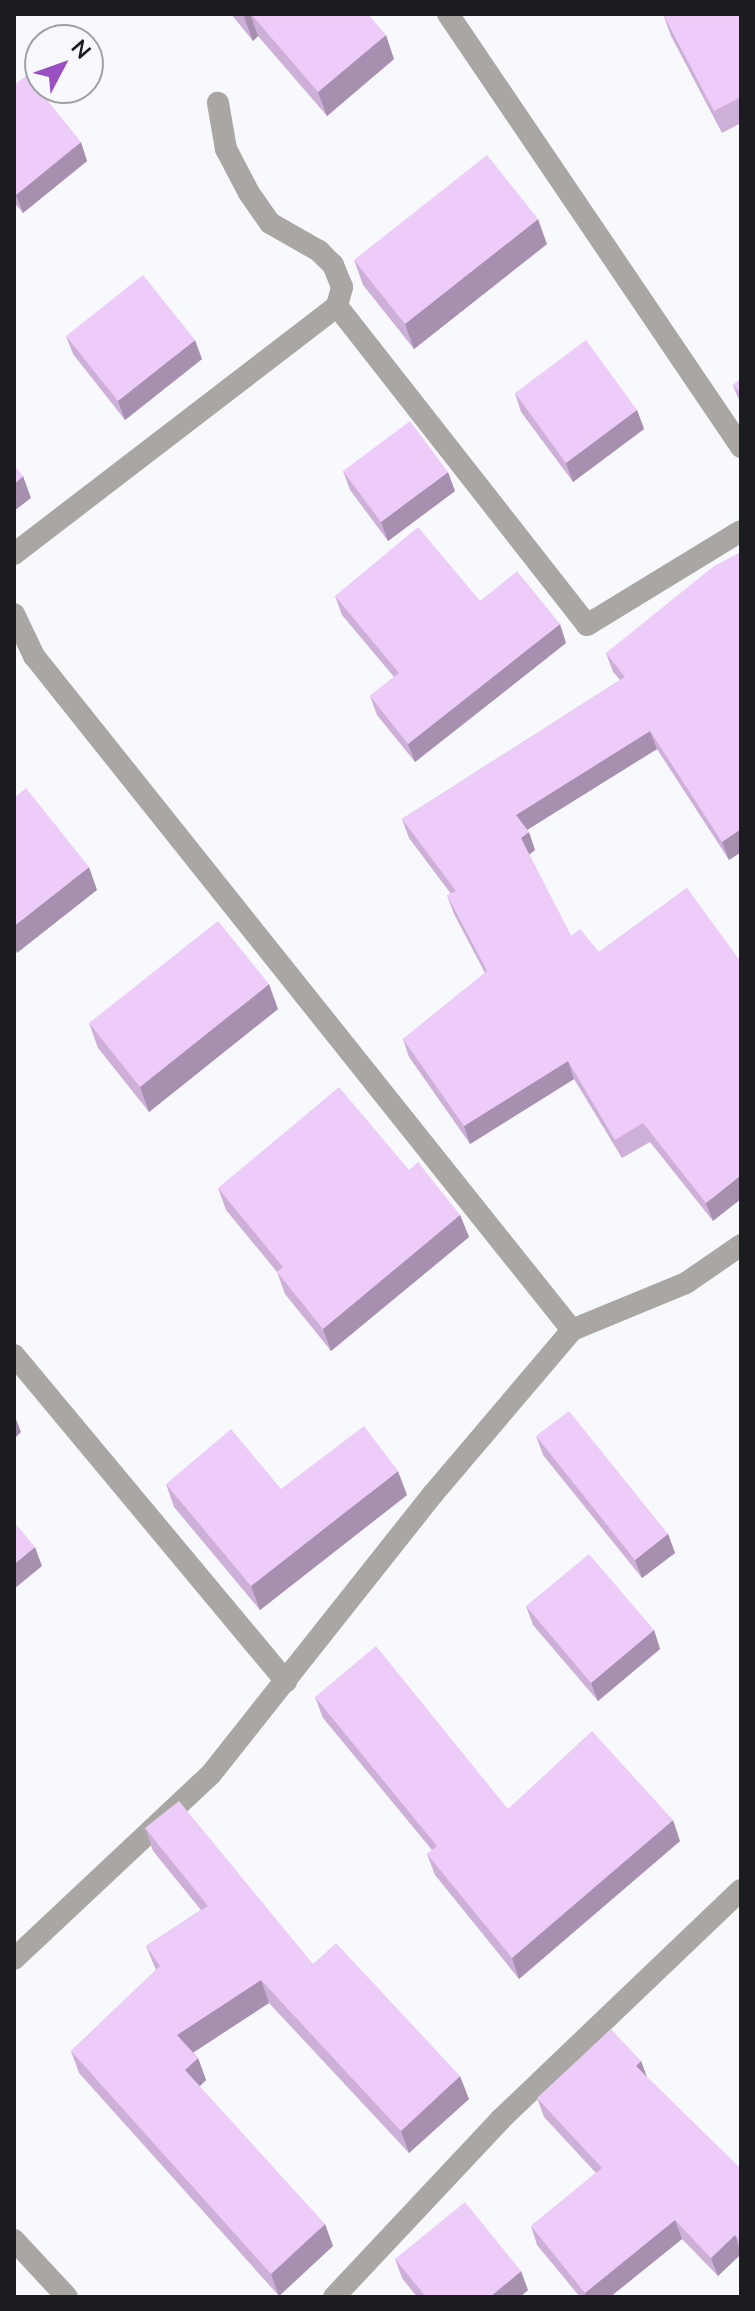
<!DOCTYPE html>
<style>
body{margin:0}
#map{position:relative;width:755px;height:2311px;overflow:hidden;background:#f8f9fd;font-family:"Nunito Sans",sans-serif}
div>[style]{position:absolute}
.minor>*{height:22px;margin:-11px;padding:0 11px;transform-origin:11px;border-radius:11px;background:#aaa6a3}
.wall>*{inset:0;background:#cdafd7}
.shaded-wall>*{inset:0;background:#a78faf}
.building>*{inset:0;background:#eeccfa}
span{translate:-50% -50%;white-space:nowrap;text-align:center;line-height:1.15;-webkit-text-stroke:6px #f8f9fd;paint-order:stroke}
.frame{position:absolute;inset:0;border:16px solid #1b1c20;pointer-events:none}
.north{position:absolute;left:24px;top:24px;width:80px;height:80px;box-sizing:border-box;background:#f8f9fd;border:2px solid #a0a1a5;border-radius:50%;rotate:49deg;font-size:22px;font-weight:700;line-height:32px;text-align:center;color:#1b1c20}
.north::after{content:'';display:block;margin:auto;width:28px;height:36px;background:#9a50c2;clip-path:polygon(50% 0,100% 100%,50% 72%,0 100%)}
</style>
<div id="map">
<div class="minor">
<i style="left:448px;top:14px;width:523px;rotate:55.91deg"></i>
<i style="left:337px;top:306px;width:405px;rotate:51.9deg"></i>
<i style="left:587px;top:625px;width:180px;rotate:-31.4deg"></i>
<i style="left:14px;top:554px;width:407px;rotate:-37.5deg"></i>
<i style="left:337px;top:306px;width:20px;rotate:-75deg"></i>
<i style="left:342px;top:287px;width:24px;rotate:-112deg"></i>
<i style="left:333px;top:265px;width:20px;rotate:-135deg"></i>
<i style="left:319px;top:251px;width:56px;rotate:-150.3deg"></i>
<i style="left:270px;top:223px;width:37px;rotate:-125deg"></i>
<i style="left:249px;top:193px;width:50px;rotate:-117.6deg"></i>
<i style="left:226px;top:149px;width:47px;rotate:-99.9deg"></i>
<i style="left:14px;top:614px;width:47px;rotate:64.5deg"></i>
<i style="left:34px;top:656px;width:862px;rotate:51.4deg"></i>
<i style="left:572px;top:1330px;width:123px;rotate:-22.4deg"></i>
<i style="left:686px;top:1283px;width:67px;rotate:-34.6deg"></i>
<i style="left:14px;top:1355px;width:425px;rotate:50.2deg"></i>
<i style="left:14px;top:1959px;width:270px;rotate:-43.2deg"></i>
<i style="left:211px;top:1774px;width:357px;rotate:-51.6deg"></i>
<i style="left:433px;top:1494px;width:215px;rotate:-49.7deg"></i>
<i style="left:14px;top:2240px;width:78px;rotate:47.1deg"></i>
<i style="left:334px;top:2297px;width:243px;rotate:-46.8deg"></i>
<i style="left:500px;top:2120px;width:333px;rotate:-43.7deg"></i>
</div>
<div class="wall">
<i style="clip-path:polygon(231px 14px,368px 14px,394px 59px,327px 116px,258px 36px,253px 41px)"></i>
<i style="clip-path:polygon(663px 14px,741px 14px,741px 123px,722px 133px,671px 36px)"></i>
<i style="clip-path:polygon(14px 85px,87px 161px,23px 213px,14px 202px)"></i>
<i style="clip-path:polygon(547px 244px,414px 349px,363px 285px,354px 260px)"></i>
<i style="clip-path:polygon(66px 336px,202px 359px,125px 420px,73px 354px)"></i>
<i style="clip-path:polygon(741px 379px,741px 405px,733px 385px)"></i>
<i style="clip-path:polygon(515px 393px,637px 410px,644px 429px,573px 482px,521px 412px)"></i>
<i style="clip-path:polygon(343px 471px,455px 491px,388px 541px,350px 490px)"></i>
<i style="clip-path:polygon(741px 552px,741px 852px,729px 860px,657px 749px,527px 830px,535px 850px,529px 855px,571px 936px,599px 952px,687px 888px,713px 1221px,650px 1142px,622px 1158px,574px 1079px,470px 1144px,409px 1057px,403px 1039px,485px 973px,454px 914px,447px 895px,451px 894px,409px 838px,402px 819px,620px 680px,613px 672px,606px 653px)"></i>
<i style="clip-path:polygon(335px 596px,480px 601px,566px 643px,415px 762px,377px 715px,370px 696px,394px 677px,342px 615px)"></i>
<i style="clip-path:polygon(278px 1009px,149px 1112px,98px 1048px,89px 1023px)"></i>
<i style="clip-path:polygon(409px 1170px,460px 1215px,469px 1237px,331px 1351px,285px 1294px,277px 1272px,226px 1210px,218px 1188px)"></i>
<i style="clip-path:polygon(536px 1436px,668px 1534px,675px 1553px,642px 1578px,543px 1455px)"></i>
<i style="clip-path:polygon(166px 1484px,281px 1489px,407px 1495px,260px 1610px,174px 1507px)"></i>
<i style="clip-path:polygon(526px 1606px,654px 1630px,660px 1649px,598px 1701px,533px 1625px)"></i>
<i style="clip-path:polygon(315px 1697px,508px 1809px,680px 1841px,519px 1979px,435px 1875px,427px 1854px,432px 1850px,323px 1718px)"></i>
<i style="clip-path:polygon(145px 1828px,313px 1964px,469px 2099px,409px 2153px,269px 2003px,193px 2052px,198px 2058px,206px 2080px,199px 2087px,333px 2246px,279px 2296px,79px 2073px,71px 2051px,156px 1970px,146px 1946px,201px 1910px,153px 1851px)"></i>
<i style="clip-path:polygon(641px 2061px,647px 2078px,741px 2169px,741px 2254px,718px 2276px,682px 2239px,610px 2297px,580px 2297px,537px 2245px,531px 2226px,596px 2173px,544px 2117px,537px 2098px)"></i>
<i style="clip-path:polygon(395px 2259px,528px 2290px,520px 2297px,417px 2297px,402px 2278px)"></i>
</div>
<div class="shaded-wall">
<i style="clip-path:polygon(248px 14px,250px 14px,258px 36px,253px 41px,244px 17px)"></i>
<i style="clip-path:polygon(386px 35px,394px 59px,327px 116px,318px 92px)"></i>
<i style="clip-path:polygon(81px 142px,87px 161px,23px 213px,16px 195px)"></i>
<i style="clip-path:polygon(538px 219px,547px 244px,414px 349px,405px 324px)"></i>
<i style="clip-path:polygon(195px 340px,202px 359px,125px 420px,118px 401px)"></i>
<i style="clip-path:polygon(637px 410px,644px 429px,573px 482px,566px 463px)"></i>
<i style="clip-path:polygon(448px 472px,455px 491px,388px 541px,381px 522px)"></i>
<i style="clip-path:polygon(23px 476px,31px 498px,14px 511px,14px 484px)"></i>
<i style="clip-path:polygon(560px 624px,566px 643px,415px 762px,408px 744px)"></i>
<i style="clip-path:polygon(650px 731px,657px 749px,522px 833px,516px 815px)"></i>
<i style="clip-path:polygon(741px 829px,741px 852px,729px 860px,722px 842px)"></i>
<i style="clip-path:polygon(529px 832px,535px 850px,527px 856px,521px 838px)"></i>
<i style="clip-path:polygon(89px 867px,97px 890px,17px 953px,14px 945px,14px 926px)"></i>
<i style="clip-path:polygon(269px 984px,278px 1009px,149px 1112px,140px 1087px)"></i>
<i style="clip-path:polygon(568px 1061px,574px 1079px,470px 1144px,464px 1126px)"></i>
<i style="clip-path:polygon(741px 1175px,741px 1199px,713px 1221px,706px 1203px)"></i>
<i style="clip-path:polygon(460px 1215px,469px 1237px,331px 1351px,323px 1329px)"></i>
<i style="clip-path:polygon(14px 1414px,21px 1432px,14px 1439px)"></i>
<i style="clip-path:polygon(398px 1471px,407px 1495px,260px 1610px,251px 1586px)"></i>
<i style="clip-path:polygon(668px 1534px,675px 1553px,642px 1578px,635px 1560px)"></i>
<i style="clip-path:polygon(35px 1547px,42px 1566px,14px 1589px,14px 1564px)"></i>
<i style="clip-path:polygon(654px 1630px,660px 1649px,598px 1701px,591px 1683px)"></i>
<i style="clip-path:polygon(673px 1820px,680px 1841px,519px 1979px,512px 1958px)"></i>
<i style="clip-path:polygon(261px 1980px,269px 2003px,185px 2058px,177px 2035px)"></i>
<i style="clip-path:polygon(198px 2058px,206px 2080px,193px 2093px,185px 2070px)"></i>
<i style="clip-path:polygon(641px 2061px,648px 2080px,636px 2066px)"></i>
<i style="clip-path:polygon(460px 2076px,469px 2099px,409px 2153px,401px 2131px)"></i>
<i style="clip-path:polygon(675px 2220px,682px 2239px,610px 2297px,586px 2297px,585px 2293px)"></i>
<i style="clip-path:polygon(325px 2224px,333px 2246px,279px 2296px,271px 2274px)"></i>
<i style="clip-path:polygon(735px 2235px,741px 2254px,718px 2276px,711px 2258px)"></i>
<i style="clip-path:polygon(521px 2271px,528px 2290px,520px 2297px,490px 2297px)"></i>
</div>
<div class="building">
<i style="clip-path:polygon(251px 14px,368px 14px,386px 35px,318px 92px)"></i>
<i style="clip-path:polygon(663px 14px,741px 14px,741px 97px,714px 111px)"></i>
<i style="clip-path:polygon(27px 75px,81px 142px,16px 195px,14px 192px,14px 85px)"></i>
<i style="clip-path:polygon(487px 155px,538px 219px,405px 324px,354px 260px)"></i>
<i style="clip-path:polygon(143px 275px,195px 340px,118px 401px,66px 336px)"></i>
<i style="clip-path:polygon(586px 340px,637px 410px,566px 463px,515px 393px)"></i>
<i style="clip-path:polygon(741px 379px,741px 394px,733px 385px)"></i>
<i style="clip-path:polygon(410px 421px,448px 472px,381px 522px,343px 471px)"></i>
<i style="clip-path:polygon(14px 465px,23px 476px,14px 484px)"></i>
<i style="clip-path:polygon(418px 527px,480px 601px,517px 571px,560px 624px,408px 744px,370px 696px,399px 673px,335px 596px)"></i>
<i style="clip-path:polygon(741px 552px,741px 829px,722px 842px,650px 731px,516px 815px,529px 832px,521px 838px,571px 936px,580px 929px,599px 952px,687px 888px,741px 962px,741px 1175px,706px 1203px,643px 1123px,615px 1140px,568px 1061px,464px 1126px,403px 1039px,487px 971px,447px 895px,456px 891px,402px 819px,625px 677px,606px 653px,714px 566px)"></i>
<i style="clip-path:polygon(26px 788px,89px 867px,14px 926px,14px 798px)"></i>
<i style="clip-path:polygon(218px 921px,269px 984px,140px 1087px,89px 1023px)"></i>
<i style="clip-path:polygon(339px 1087px,409px 1170px,418px 1162px,460px 1215px,323px 1329px,277px 1272px,283px 1267px,218px 1188px)"></i>
<i style="clip-path:polygon(569px 1411px,668px 1534px,635px 1560px,536px 1436px)"></i>
<i style="clip-path:polygon(364px 1426px,398px 1471px,251px 1586px,166px 1484px,231px 1429px,281px 1489px)"></i>
<i style="clip-path:polygon(14px 1522px,35px 1547px,14px 1564px)"></i>
<i style="clip-path:polygon(589px 1554px,654px 1630px,591px 1683px,526px 1606px)"></i>
<i style="clip-path:polygon(376px 1646px,508px 1809px,592px 1731px,673px 1820px,512px 1958px,427px 1854px,437px 1846px,315px 1697px)"></i>
<i style="clip-path:polygon(179px 1801px,313px 1964px,336px 1943px,460px 2076px,401px 2131px,261px 1980px,177px 2035px,198px 2058px,185px 2070px,325px 2224px,271px 2274px,71px 2051px,160px 1966px,146px 1946px,208px 1906px,145px 1828px)"></i>
<i style="clip-path:polygon(611px 2029px,641px 2061px,636px 2066px,741px 2169px,741px 2242px,735px 2235px,711px 2258px,675px 2220px,585px 2293px,531px 2226px,602px 2168px,537px 2098px)"></i>
<i style="clip-path:polygon(465px 2202px,521px 2271px,490px 2297px,426px 2297px,395px 2259px)"></i>
</div>
<div class="frame"></div>
<div class="north">N</div>
</div>
